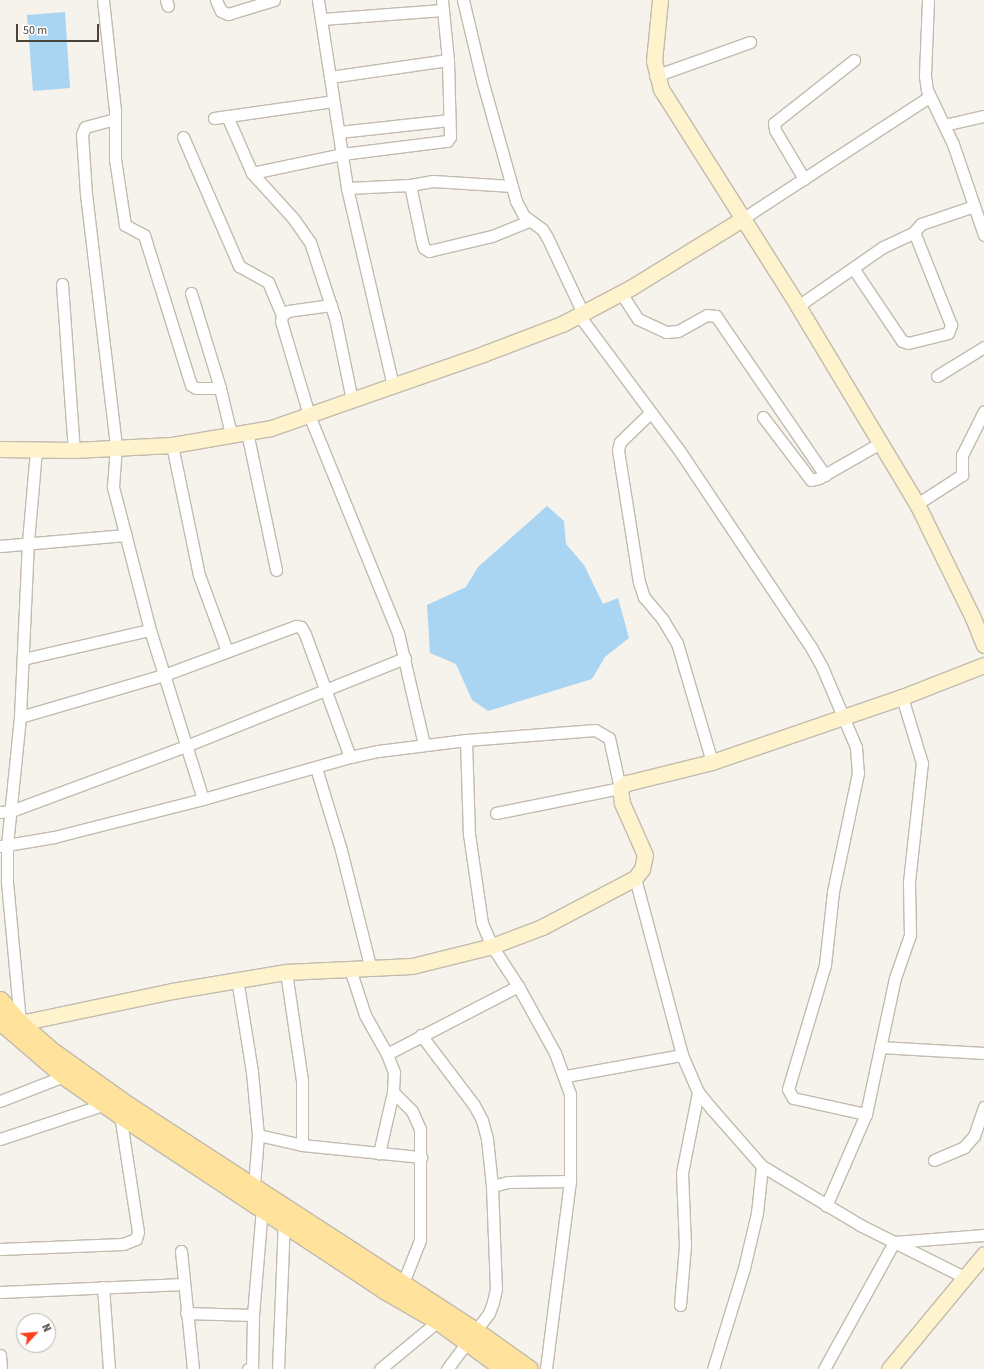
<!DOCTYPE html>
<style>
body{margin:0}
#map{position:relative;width:984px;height:1369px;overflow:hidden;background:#f6f3ec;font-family:"Source Sans 3",sans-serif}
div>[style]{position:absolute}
.water>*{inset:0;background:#a9d4f2}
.roads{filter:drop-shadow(1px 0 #c2bbae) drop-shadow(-1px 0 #c2bbae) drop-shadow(0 1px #c2bbae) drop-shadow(0 -1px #c2bbae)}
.street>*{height:11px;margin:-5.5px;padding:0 5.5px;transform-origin:5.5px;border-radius:5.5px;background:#fff}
.secondary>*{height:15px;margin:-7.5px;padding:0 7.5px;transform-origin:7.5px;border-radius:7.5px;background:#fff3cd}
.primary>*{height:17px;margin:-8.5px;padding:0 8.5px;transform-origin:8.5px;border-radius:8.5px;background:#ffe39c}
span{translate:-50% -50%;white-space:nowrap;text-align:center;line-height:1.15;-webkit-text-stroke:4px #fff;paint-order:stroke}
.north{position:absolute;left:16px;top:1313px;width:40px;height:40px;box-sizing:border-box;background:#fff;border:1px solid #b7b4b0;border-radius:50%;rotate:64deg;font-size:11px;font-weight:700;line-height:16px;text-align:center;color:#4b4439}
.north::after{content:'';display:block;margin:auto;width:14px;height:18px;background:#fc3f1d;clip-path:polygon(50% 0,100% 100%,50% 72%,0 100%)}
.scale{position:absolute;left:16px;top:24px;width:83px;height:18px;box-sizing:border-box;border:2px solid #4b4439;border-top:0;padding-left:5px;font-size:12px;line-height:14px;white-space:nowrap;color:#4b4439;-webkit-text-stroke:3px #fff;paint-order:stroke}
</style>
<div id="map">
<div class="water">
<i style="clip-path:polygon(65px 12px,70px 88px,33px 91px,27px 15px)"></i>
<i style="clip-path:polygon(547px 506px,564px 521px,566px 544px,584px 565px,603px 604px,618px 598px,629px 638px,605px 657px,592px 679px,488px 711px,472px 700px,456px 664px,430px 653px,427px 605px,466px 587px,478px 567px)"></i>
</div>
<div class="roads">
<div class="street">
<i style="left:103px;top:0;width:111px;rotate:83.8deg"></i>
<i style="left:115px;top:110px;width:49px;rotate:90deg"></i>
<i style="left:115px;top:159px;width:67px;rotate:81.4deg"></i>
<i style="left:125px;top:225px;width:21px;rotate:28deg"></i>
<i style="left:144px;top:235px;width:157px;rotate:72.6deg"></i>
<i style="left:191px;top:385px;width:6px;rotate:31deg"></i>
<i style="left:196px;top:388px;width:24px"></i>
<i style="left:220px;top:388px;width:47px;rotate:76.6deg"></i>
<i style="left:166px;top:0;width:6px;rotate:72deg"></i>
<i style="left:216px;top:0;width:12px;rotate:66deg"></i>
<i style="left:221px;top:11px;width:8px;rotate:23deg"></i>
<i style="left:228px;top:14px;width:48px;rotate:-16.9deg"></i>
<i style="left:318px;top:0;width:190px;rotate:81.2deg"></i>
<i style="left:347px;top:188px;width:63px;rotate:-2.7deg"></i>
<i style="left:410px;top:185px;width:23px;rotate:-10deg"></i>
<i style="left:433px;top:181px;width:79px;rotate:3.6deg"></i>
<i style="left:463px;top:0;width:82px;rotate:76.6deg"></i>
<i style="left:482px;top:80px;width:126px;rotate:74.3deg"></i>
<i style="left:516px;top:201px;width:17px;rotate:62deg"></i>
<i style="left:524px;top:216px;width:22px;rotate:36deg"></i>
<i style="left:542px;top:229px;width:9px;rotate:58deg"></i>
<i style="left:547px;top:237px;width:82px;rotate:64.7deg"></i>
<i style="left:928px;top:0;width:76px;rotate:92.3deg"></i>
<i style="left:925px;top:76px;width:14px;rotate:82deg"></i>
<i style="left:927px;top:90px;width:60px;rotate:64.3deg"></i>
<i style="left:953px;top:144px;width:96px;rotate:71.2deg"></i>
<i style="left:322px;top:19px;width:121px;rotate:-4.3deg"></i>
<i style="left:655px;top:76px;width:101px;rotate:-19.7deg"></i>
<i style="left:330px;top:77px;width:119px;rotate:-8.2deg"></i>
<i style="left:227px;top:116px;width:62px;rotate:66.3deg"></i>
<i style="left:252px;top:173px;width:61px;rotate:47.7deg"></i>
<i style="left:293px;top:218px;width:29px;rotate:55deg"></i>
<i style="left:310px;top:242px;width:80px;rotate:71.8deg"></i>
<i style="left:335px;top:318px;width:84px;rotate:78.3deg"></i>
<i style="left:214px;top:118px;width:120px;rotate:-8.1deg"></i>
<i style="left:115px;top:119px;width:31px;rotate:165deg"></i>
<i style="left:85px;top:127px;width:8px;rotate:113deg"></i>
<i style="left:82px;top:134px;width:60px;rotate:86.2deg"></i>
<i style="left:86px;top:194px;width:254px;rotate:83.2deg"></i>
<i style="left:116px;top:446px;width:41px;rotate:94.2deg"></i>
<i style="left:113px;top:487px;width:148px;rotate:75.5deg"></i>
<i style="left:150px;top:630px;width:177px;rotate:72.6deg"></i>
<i style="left:944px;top:125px;width:41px;rotate:-12.7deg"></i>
<i style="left:339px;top:132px;width:111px;rotate:-6.2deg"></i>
<i style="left:183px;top:137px;width:141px;rotate:66.5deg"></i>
<i style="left:239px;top:266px;width:33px;rotate:29deg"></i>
<i style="left:268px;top:282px;width:36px;rotate:67deg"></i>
<i style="left:252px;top:173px;width:92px;rotate:-11.9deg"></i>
<i style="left:342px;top:154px;width:106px;rotate:-7.1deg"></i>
<i style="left:447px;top:141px;width:5px;rotate:-53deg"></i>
<i style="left:450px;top:137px;width:77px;rotate:-91.5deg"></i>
<i style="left:448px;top:60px;width:60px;rotate:-95.7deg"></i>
<i style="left:804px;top:179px;width:57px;rotate:-120.6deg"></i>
<i style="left:775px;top:130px;width:7px;rotate:-98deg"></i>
<i style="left:774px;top:123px;width:102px;rotate:-38.2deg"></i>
<i style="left:410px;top:185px;width:58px;rotate:78.1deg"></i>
<i style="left:422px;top:242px;width:6px;rotate:72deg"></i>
<i style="left:424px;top:248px;width:6px;rotate:31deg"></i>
<i style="left:429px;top:251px;width:65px;rotate:-13.4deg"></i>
<i style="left:492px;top:236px;width:40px;rotate:-22deg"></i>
<i style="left:347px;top:188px;width:203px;rotate:76.9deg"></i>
<i style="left:742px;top:219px;width:223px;rotate:-33.1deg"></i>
<i style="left:853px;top:268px;width:88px;rotate:56.1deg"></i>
<i style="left:902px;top:341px;width:6px;rotate:18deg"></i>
<i style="left:908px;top:343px;width:41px;rotate:-14deg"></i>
<i style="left:948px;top:333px;width:9px;rotate:-69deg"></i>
<i style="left:951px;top:325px;width:100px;rotate:-111.7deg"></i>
<i style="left:62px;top:284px;width:166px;rotate:85.9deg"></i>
<i style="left:191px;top:293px;width:99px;rotate:73deg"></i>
<i style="left:621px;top:293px;width:31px;rotate:57deg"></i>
<i style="left:638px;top:319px;width:31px;rotate:25deg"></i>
<i style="left:666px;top:332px;width:12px;rotate:-5deg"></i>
<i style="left:678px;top:331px;width:33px;rotate:-29deg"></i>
<i style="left:707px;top:315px;width:9px;rotate:6deg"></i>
<i style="left:716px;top:316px;width:193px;rotate:55.6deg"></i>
<i style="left:331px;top:305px;width:43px;rotate:172.1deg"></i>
<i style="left:288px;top:311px;width:7px;rotate:146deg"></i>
<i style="left:282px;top:315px;width:6px;rotate:99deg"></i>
<i style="left:281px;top:321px;width:98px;rotate:73.4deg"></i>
<i style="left:309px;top:415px;width:235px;rotate:67.8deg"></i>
<i style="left:398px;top:633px;width:115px;rotate:76.9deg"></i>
<i style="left:798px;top:306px;width:103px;rotate:-34.8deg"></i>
<i style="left:883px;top:247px;width:33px;rotate:-25deg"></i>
<i style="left:913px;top:233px;width:12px;rotate:-48deg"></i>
<i style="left:921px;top:224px;width:56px;rotate:-18.8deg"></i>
<i style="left:578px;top:314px;width:169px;rotate:53.4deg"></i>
<i style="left:679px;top:450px;width:239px;rotate:56.2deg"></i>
<i style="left:812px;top:649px;width:21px;rotate:61deg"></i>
<i style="left:822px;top:667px;width:87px;rotate:67deg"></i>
<i style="left:856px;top:747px;width:26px;rotate:86deg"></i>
<i style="left:858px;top:773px;width:122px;rotate:101.9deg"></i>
<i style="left:833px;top:892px;width:73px;rotate:96.3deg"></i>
<i style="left:825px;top:965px;width:129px;rotate:106.6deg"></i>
<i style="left:788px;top:1089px;width:10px;rotate:61deg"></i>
<i style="left:793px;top:1098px;width:75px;rotate:12.4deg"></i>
<i style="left:866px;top:1114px;width:100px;rotate:113.5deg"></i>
<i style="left:937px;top:376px;width:55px;rotate:-31.7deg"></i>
<i style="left:650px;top:413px;width:42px;rotate:136deg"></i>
<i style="left:620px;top:442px;width:8px;rotate:104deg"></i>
<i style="left:618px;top:450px;width:134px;rotate:81deg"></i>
<i style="left:639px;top:582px;width:16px;rotate:72deg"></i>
<i style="left:644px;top:597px;width:30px;rotate:50deg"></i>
<i style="left:663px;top:620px;width:27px;rotate:59deg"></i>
<i style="left:677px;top:643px;width:124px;rotate:73.6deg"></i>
<i style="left:763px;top:417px;width:79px;rotate:52.7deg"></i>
<i style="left:811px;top:480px;width:8px;rotate:-14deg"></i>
<i style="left:819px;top:478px;width:70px;rotate:-29.8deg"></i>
<i style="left:247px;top:432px;width:141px;rotate:78.1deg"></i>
<i style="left:172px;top:445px;width:133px;rotate:78.3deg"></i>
<i style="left:199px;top:575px;width:81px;rotate:69.8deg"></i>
<i style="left:917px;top:504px;width:54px;rotate:-32.8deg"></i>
<i style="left:962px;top:475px;width:20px;rotate:-90deg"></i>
<i style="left:962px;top:455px;width:49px;rotate:-63.4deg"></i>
<i style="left:0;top:546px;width:126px;rotate:-5deg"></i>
<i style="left:23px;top:659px;width:130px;rotate:-12.9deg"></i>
<i style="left:20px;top:717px;width:150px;rotate:-16.3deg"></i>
<i style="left:164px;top:675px;width:141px;rotate:-20.4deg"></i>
<i style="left:296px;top:626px;width:5px;rotate:11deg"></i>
<i style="left:301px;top:627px;width:8px;rotate:60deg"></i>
<i style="left:305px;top:634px;width:131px;rotate:69.9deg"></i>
<i style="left:316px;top:768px;width:86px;rotate:73deg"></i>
<i style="left:341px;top:850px;width:123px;rotate:75.9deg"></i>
<i style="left:0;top:812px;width:11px;rotate:-5deg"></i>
<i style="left:11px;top:811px;width:187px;rotate:-20.4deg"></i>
<i style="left:186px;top:746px;width:236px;rotate:-21.9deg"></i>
<i style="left:496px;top:813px;width:126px;rotate:-11.4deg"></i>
<i style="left:620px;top:788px;width:51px;rotate:-102.4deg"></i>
<i style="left:609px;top:738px;width:16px;rotate:-150deg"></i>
<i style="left:595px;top:730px;width:129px;rotate:175.6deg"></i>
<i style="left:466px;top:740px;width:94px;rotate:88.2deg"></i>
<i style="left:469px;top:834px;width:90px;rotate:81.7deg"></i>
<i style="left:482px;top:923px;width:25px;rotate:67deg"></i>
<i style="left:492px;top:946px;width:48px;rotate:57deg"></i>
<i style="left:518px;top:986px;width:77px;rotate:61.1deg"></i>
<i style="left:555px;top:1053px;width:44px;rotate:69.9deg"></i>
<i style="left:570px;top:1094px;width:87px;rotate:90deg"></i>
<i style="left:570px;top:1181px;width:190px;rotate:97.3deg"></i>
<i style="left:1px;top:846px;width:54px;rotate:-9.6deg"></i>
<i style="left:54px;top:837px;width:154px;rotate:-14.3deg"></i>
<i style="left:203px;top:799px;width:153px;rotate:-15.9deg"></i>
<i style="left:350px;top:757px;width:29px;rotate:-12deg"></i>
<i style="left:378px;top:751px;width:89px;rotate:-7.1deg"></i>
<i style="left:635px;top:878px;width:183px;rotate:75.1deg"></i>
<i style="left:682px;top:1055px;width:40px;rotate:66.6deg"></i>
<i style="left:698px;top:1092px;width:21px;rotate:51deg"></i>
<i style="left:711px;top:1108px;width:77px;rotate:48.7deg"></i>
<i style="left:762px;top:1166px;width:114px;rotate:31deg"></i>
<i style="left:860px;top:1225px;width:116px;rotate:26.6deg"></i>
<i style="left:350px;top:969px;width:48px;rotate:71.9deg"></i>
<i style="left:365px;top:1015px;width:45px;rotate:60.6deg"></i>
<i style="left:387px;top:1054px;width:19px;rotate:69deg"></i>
<i style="left:394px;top:1072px;width:20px;rotate:93deg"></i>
<i style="left:393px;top:1092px;width:63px;rotate:102.9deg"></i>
<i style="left:286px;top:972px;width:109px;rotate:81.6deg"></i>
<i style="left:302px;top:1080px;width:65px;rotate:90deg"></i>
<i style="left:237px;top:979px;width:94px;rotate:80.8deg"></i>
<i style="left:252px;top:1072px;width:63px;rotate:84.6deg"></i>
<i style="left:258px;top:1135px;width:51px;rotate:94.5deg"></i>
<i style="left:20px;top:1022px;width:142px;rotate:-95.3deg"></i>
<i style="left:7px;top:881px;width:36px;rotate:-90deg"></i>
<i style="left:7px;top:845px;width:129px;rotate:-84.2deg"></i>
<i style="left:20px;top:717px;width:175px;rotate:-87.4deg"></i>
<i style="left:28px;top:542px;width:92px;rotate:-85deg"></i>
<i style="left:421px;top:1035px;width:88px;rotate:52.9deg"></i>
<i style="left:474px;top:1105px;width:17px;rotate:62deg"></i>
<i style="left:482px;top:1120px;width:20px;rotate:75deg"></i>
<i style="left:487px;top:1139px;width:47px;rotate:83.9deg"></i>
<i style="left:492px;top:1186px;width:103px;rotate:87.8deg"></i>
<i style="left:496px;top:1289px;width:13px;rotate:103deg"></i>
<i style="left:493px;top:1302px;width:12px;rotate:110deg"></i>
<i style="left:489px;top:1313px;width:70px;rotate:126.9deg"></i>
<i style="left:880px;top:1047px;width:104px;rotate:3.3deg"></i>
<i style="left:387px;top:1054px;width:148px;rotate:-27.4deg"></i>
<i style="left:566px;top:1076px;width:118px;rotate:-10.3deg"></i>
<i style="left:393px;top:1092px;width:27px;rotate:45deg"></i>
<i style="left:412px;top:1111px;width:20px;rotate:66deg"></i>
<i style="left:420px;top:1129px;width:111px;rotate:90deg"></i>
<i style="left:420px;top:1240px;width:46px;rotate:111.6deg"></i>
<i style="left:0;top:1101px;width:69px;rotate:-21.3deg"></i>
<i style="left:866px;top:1114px;width:139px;rotate:-78deg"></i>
<i style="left:895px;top:978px;width:46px;rotate:-70.8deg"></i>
<i style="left:910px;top:935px;width:53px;rotate:-91.1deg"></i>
<i style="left:909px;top:882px;width:120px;rotate:-83.8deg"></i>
<i style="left:922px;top:763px;width:69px;rotate:-106.9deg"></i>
<i style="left:258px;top:1135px;width:45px;rotate:12.8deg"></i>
<i style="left:302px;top:1145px;width:120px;rotate:5.8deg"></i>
<i style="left:0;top:1139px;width:112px;rotate:-18.3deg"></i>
<i style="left:934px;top:1160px;width:33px;rotate:-23deg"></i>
<i style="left:964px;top:1147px;width:15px;rotate:-48deg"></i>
<i style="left:974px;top:1136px;width:31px;rotate:-71deg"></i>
<i style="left:492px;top:1186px;width:16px;rotate:-14deg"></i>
<i style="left:508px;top:1182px;width:62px;rotate:-0.9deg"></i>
<i style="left:0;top:1249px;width:123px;rotate:-2.3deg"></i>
<i style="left:123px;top:1244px;width:14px;rotate:-21deg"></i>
<i style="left:136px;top:1239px;width:7px;rotate:-74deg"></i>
<i style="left:138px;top:1232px;width:118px;rotate:-98.7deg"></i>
<i style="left:181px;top:1251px;width:119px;rotate:84.2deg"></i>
<i style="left:103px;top:1287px;width:82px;rotate:85.8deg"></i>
<i style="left:0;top:1292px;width:184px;rotate:-2.5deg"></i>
<i style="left:680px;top:1305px;width:60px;rotate:-85.2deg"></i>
<i style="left:685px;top:1245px;width:72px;rotate:-92.4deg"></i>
<i style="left:682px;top:1173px;width:83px;rotate:-78.8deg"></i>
<i style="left:186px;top:1313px;width:67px;rotate:1.7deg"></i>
<i style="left:0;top:1355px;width:14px;rotate:86deg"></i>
<i style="left:248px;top:1369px;width:4px"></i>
<i style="left:252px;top:1369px;width:54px;rotate:-88.9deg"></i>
<i style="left:253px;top:1315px;width:107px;rotate:-85.2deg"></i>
<i style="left:278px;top:1369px;width:147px;rotate:-87.7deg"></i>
<i style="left:380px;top:1369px;width:75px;rotate:-39.6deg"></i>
<i style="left:713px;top:1369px;width:106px;rotate:-72.9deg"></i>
<i style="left:744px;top:1268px;width:57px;rotate:-76.7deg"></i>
<i style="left:757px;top:1213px;width:47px;rotate:-83.9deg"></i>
<i style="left:824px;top:1369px;width:145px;rotate:-61.1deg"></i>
<i style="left:894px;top:1242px;width:90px;rotate:-4.4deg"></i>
</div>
<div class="secondary">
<i style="left:660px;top:0;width:61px;rotate:95.6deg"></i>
<i style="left:654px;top:61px;width:29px;rotate:76deg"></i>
<i style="left:661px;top:89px;width:257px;rotate:57.7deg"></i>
<i style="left:798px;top:306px;width:231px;rotate:59deg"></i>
<i style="left:917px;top:504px;width:127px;rotate:63.8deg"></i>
<i style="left:973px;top:618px;width:29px;rotate:68deg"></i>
<i style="left:0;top:449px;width:74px;rotate:0.8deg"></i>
<i style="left:74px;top:450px;width:98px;rotate:-2.9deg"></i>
<i style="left:172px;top:445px;width:100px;rotate:-9.7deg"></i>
<i style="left:271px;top:428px;width:225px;rotate:-19.2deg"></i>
<i style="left:483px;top:354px;width:85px;rotate:-20.8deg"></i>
<i style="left:562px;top:324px;width:79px;rotate:-27.9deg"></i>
<i style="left:632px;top:287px;width:129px;rotate:-31.7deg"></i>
<i style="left:11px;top:1022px;width:9px;rotate:6deg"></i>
<i style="left:20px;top:1023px;width:155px;rotate:-11.9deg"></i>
<i style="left:172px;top:991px;width:116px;rotate:-9.5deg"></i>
<i style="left:286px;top:972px;width:126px;rotate:-2.7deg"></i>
<i style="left:412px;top:966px;width:82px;rotate:-14deg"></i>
<i style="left:492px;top:946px;width:53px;rotate:-20.8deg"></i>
<i style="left:542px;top:927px;width:105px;rotate:-27.8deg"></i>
<i style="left:635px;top:878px;width:11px;rotate:-52deg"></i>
<i style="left:642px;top:869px;width:14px;rotate:-78deg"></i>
<i style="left:645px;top:855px;width:57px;rotate:-113.9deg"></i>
<i style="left:622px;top:803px;width:15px;rotate:-98deg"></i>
<i style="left:620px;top:788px;width:9px;rotate:-36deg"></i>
<i style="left:627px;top:783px;width:88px;rotate:-13.9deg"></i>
<i style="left:712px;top:762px;width:201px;rotate:-18.9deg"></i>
<i style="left:902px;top:697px;width:88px;rotate:-21.3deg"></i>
<i style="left:889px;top:1369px;width:149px;rotate:-50.4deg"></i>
</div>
<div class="primary">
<i style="left:0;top:1000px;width:30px;rotate:49deg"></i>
<i style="left:20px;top:1023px;width:43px;rotate:41.2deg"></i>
<i style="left:52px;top:1051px;width:95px;rotate:35.5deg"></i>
<i style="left:129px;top:1106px;width:414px;rotate:33deg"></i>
<i style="left:476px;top:1331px;width:65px;rotate:35.6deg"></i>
<i style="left:0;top:1021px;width:84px;rotate:40.7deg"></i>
<i style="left:64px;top:1076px;width:68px;rotate:34.9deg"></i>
<i style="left:120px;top:1115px;width:317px;rotate:33.5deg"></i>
<i style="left:384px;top:1290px;width:62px;rotate:29.9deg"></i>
<i style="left:438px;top:1321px;width:82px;rotate:36deg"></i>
</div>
</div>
<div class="north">N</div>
<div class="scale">50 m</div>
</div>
